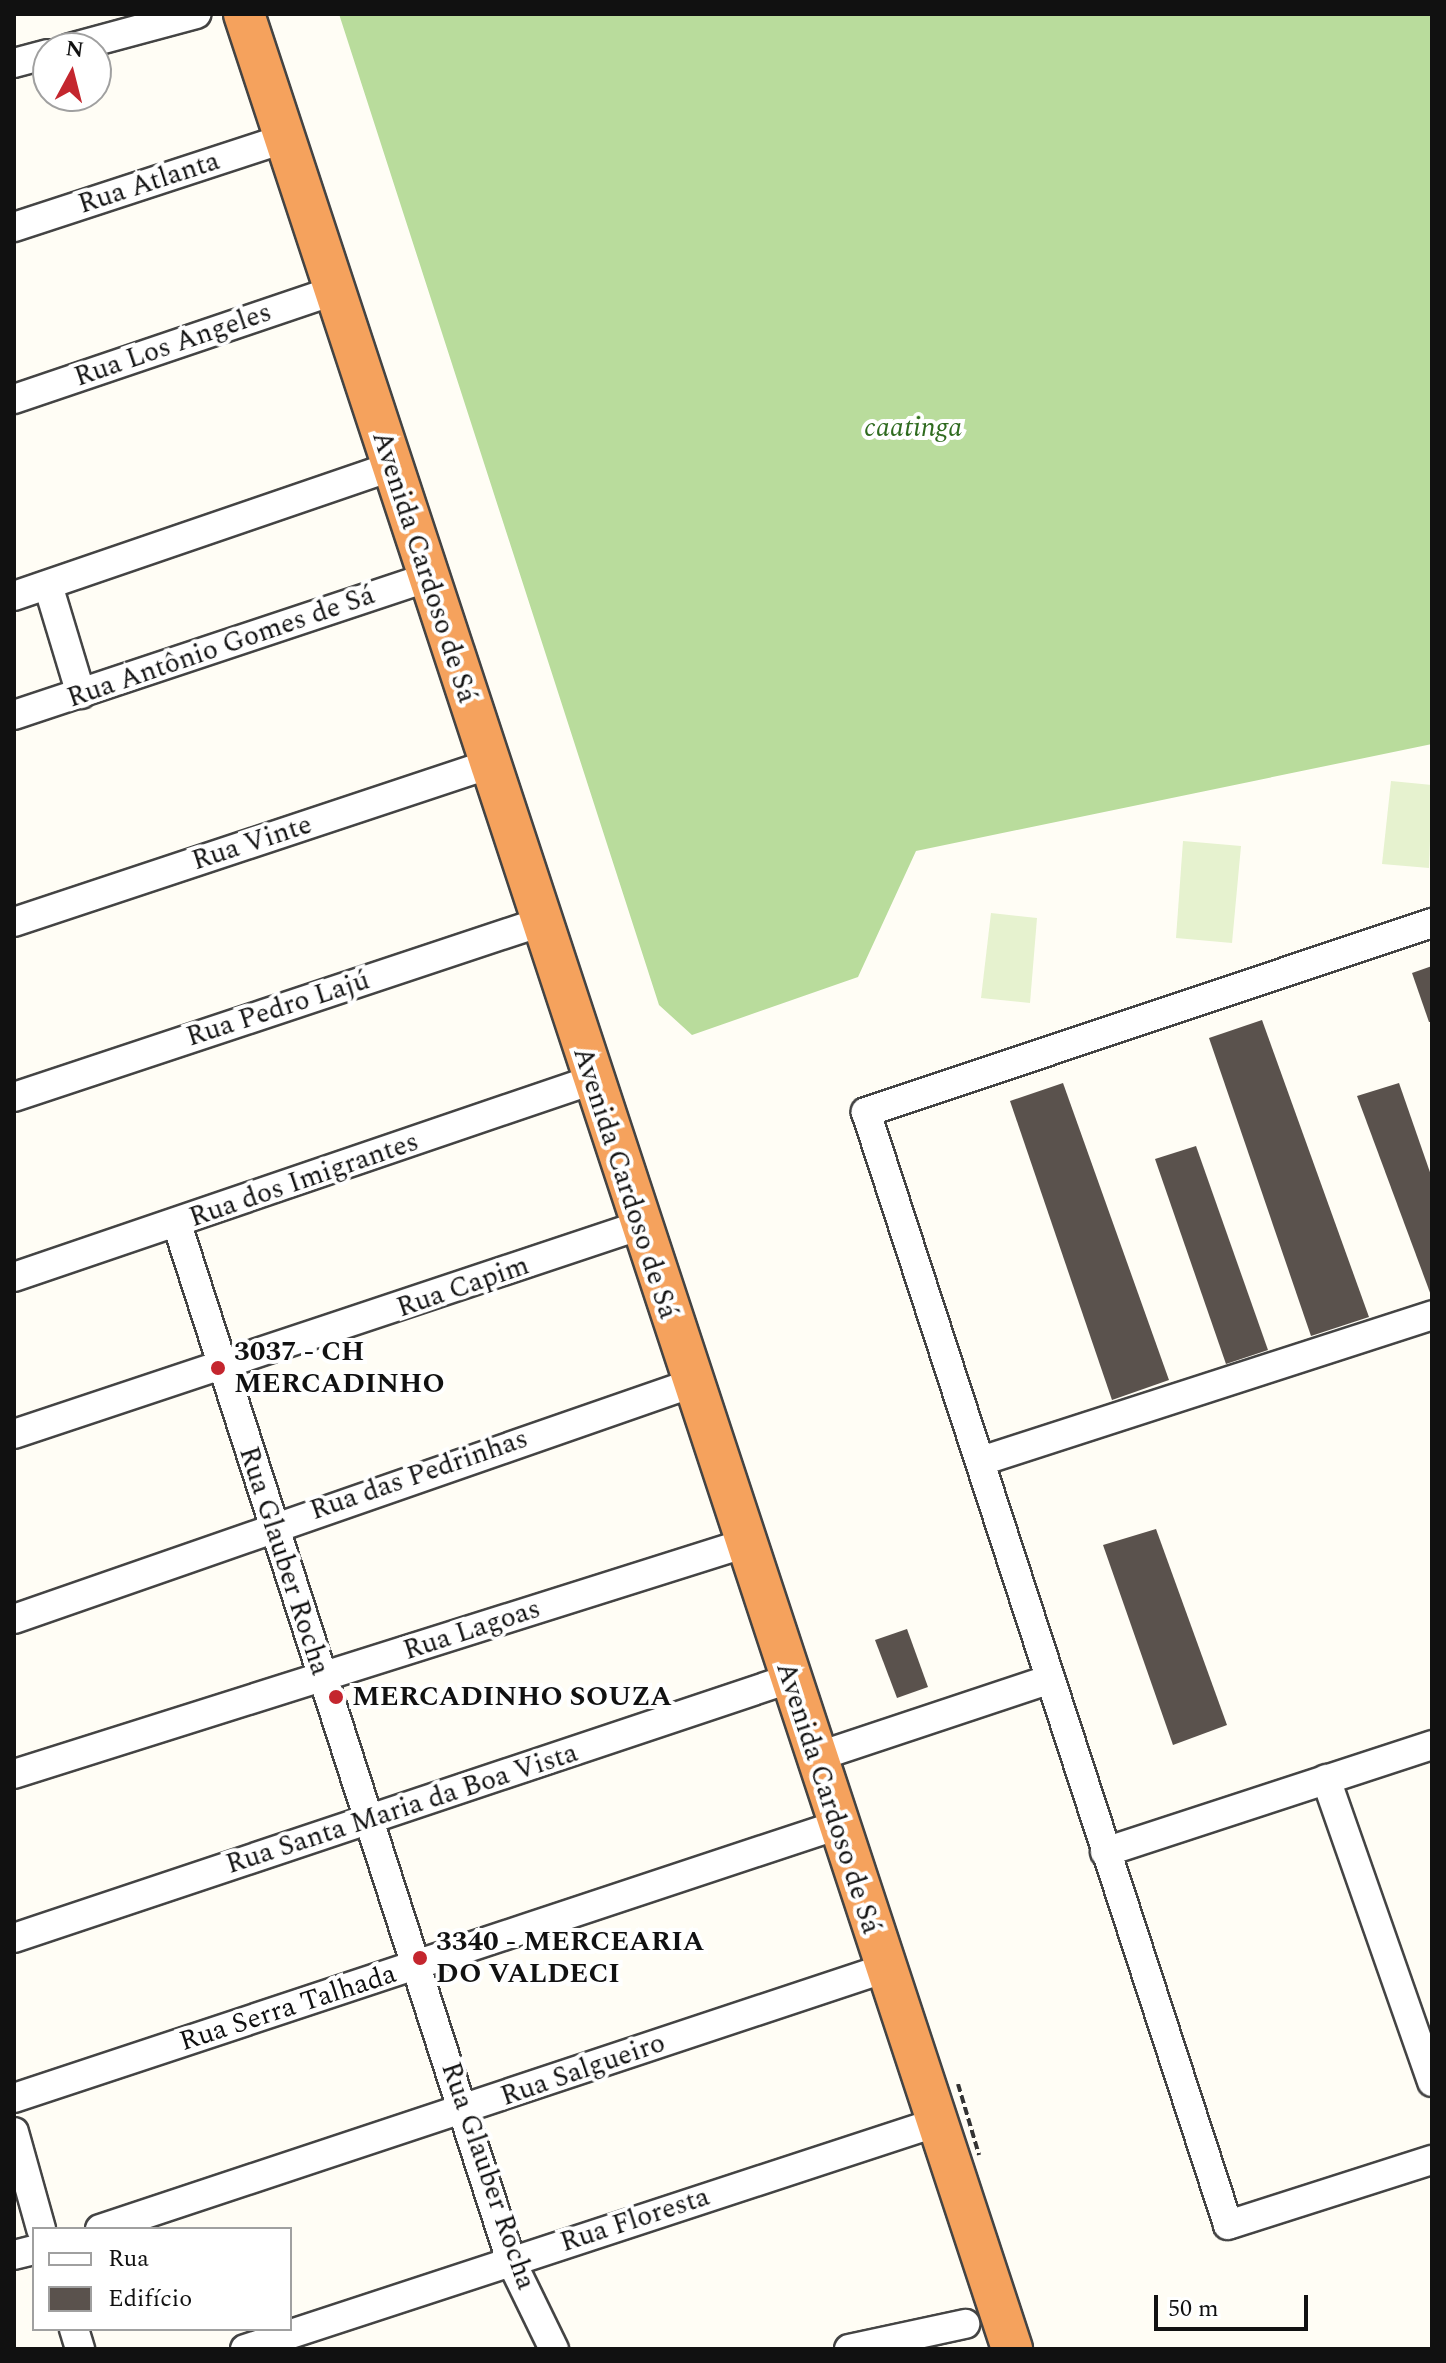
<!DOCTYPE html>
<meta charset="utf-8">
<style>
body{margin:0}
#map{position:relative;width:1446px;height:2363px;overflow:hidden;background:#fffdf5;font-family:Spectral,serif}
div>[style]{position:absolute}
.forest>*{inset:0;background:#b9dc9c}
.pitch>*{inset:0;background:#e6f2cf}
.building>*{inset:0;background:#5a524d}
.path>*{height:4px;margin-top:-2px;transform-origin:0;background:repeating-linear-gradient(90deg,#333 0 8px,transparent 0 12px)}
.roads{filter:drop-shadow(2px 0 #444) drop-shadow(-2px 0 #444) drop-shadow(0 2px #444) drop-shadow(0 -2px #444)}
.minor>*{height:28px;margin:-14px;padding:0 14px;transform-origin:14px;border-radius:14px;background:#fff}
.highway>*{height:40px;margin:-20px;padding:0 20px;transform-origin:20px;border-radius:20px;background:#f5a25d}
.dots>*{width:22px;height:22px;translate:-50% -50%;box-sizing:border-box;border:4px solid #fff;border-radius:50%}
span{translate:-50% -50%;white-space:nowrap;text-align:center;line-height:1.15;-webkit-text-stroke:8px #fff;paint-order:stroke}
.street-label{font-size:28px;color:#111}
.park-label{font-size:28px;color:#2f6b1f;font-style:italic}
.poi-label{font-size:28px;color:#111;font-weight:700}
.left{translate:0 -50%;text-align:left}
.frame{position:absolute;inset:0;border:16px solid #111;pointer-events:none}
.legend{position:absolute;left:32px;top:2227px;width:260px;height:104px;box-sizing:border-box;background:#fff;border:2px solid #a0a0a0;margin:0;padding:10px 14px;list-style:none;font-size:24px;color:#111}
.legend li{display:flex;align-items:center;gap:16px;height:40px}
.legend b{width:40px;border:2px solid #a0a0a0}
.north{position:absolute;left:32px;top:32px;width:80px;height:80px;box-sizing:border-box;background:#fff;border:2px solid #a0a0a0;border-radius:50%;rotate:7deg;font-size:22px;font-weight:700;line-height:32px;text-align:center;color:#111}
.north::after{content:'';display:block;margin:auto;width:28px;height:36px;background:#c4262e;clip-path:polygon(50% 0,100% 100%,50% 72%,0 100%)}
.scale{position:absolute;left:1154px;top:2295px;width:154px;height:36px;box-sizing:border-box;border:4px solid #111;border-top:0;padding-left:10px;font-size:24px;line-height:28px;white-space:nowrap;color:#111;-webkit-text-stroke:6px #fff;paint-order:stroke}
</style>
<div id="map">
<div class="forest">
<i style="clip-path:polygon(339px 14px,1432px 14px,1432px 744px,916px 851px,858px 977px,692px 1035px,659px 1005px)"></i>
</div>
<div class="pitch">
<i style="clip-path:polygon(1391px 781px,1432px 785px,1429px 868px,1382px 864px)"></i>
<i style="clip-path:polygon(1183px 841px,1241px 846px,1232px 943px,1176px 938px)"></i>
<i style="clip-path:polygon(991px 913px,1037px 918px,1030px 1003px,981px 998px)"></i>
</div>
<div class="building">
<i style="clip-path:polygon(1432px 966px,1432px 1022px,1429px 1022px,1412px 973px)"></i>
<i style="clip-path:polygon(1262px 1020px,1369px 1317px,1311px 1336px,1209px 1038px)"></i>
<i style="clip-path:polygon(1063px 1083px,1169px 1380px,1112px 1400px,1010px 1101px)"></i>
<i style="clip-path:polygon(1399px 1083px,1432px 1178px,1432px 1298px,1357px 1096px)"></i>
<i style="clip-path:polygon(1196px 1146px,1268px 1350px,1226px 1364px,1155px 1159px)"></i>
<i style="clip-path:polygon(1156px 1529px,1227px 1725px,1173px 1745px,1103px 1545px)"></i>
<i style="clip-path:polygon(907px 1629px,928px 1687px,897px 1698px,875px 1640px)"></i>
</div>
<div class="path">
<i style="left:958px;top:2084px;width:74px;rotate:73.5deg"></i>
</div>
<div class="roads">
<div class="minor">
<i style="left:70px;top:48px;width:131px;rotate:-15.1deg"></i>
<i style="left:14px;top:63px;width:35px;rotate:-15deg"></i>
<i style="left:14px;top:227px;width:283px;rotate:-18.1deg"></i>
<i style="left:14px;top:399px;width:337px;rotate:-18.7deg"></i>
<i style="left:48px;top:585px;width:114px;rotate:73.2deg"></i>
<i style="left:14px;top:596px;width:398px;rotate:-18.9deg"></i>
<i style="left:14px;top:715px;width:435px;rotate:-18.4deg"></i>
<i style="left:14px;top:922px;width:502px;rotate:-18.36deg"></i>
<i style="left:1432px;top:923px;width:597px;rotate:161.53deg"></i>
<i style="left:866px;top:1112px;width:1170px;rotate:71.98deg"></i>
<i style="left:1228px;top:2225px;width:214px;rotate:-17.7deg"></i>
<i style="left:14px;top:1097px;width:555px;rotate:-18.37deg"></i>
<i style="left:177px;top:1224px;width:1089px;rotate:72.15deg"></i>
<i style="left:511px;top:2261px;width:98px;rotate:64deg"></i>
<i style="left:14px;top:1277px;width:611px;rotate:-18.82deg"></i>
<i style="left:14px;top:1434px;width:658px;rotate:-18.43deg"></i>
<i style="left:981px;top:1461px;width:474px;rotate:-17.9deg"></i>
<i style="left:14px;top:1619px;width:716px;rotate:-19.17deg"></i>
<i style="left:813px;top:1758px;width:250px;rotate:-18.4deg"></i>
<i style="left:14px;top:1774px;width:768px;rotate:-17.51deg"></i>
<i style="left:1326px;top:1779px;width:321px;rotate:70.7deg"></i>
<i style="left:1105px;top:1852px;width:344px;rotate:-18.1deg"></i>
<i style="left:14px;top:1938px;width:817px;rotate:-18.48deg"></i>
<i style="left:14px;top:2098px;width:865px;rotate:-18.33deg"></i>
<i style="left:14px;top:2132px;width:101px;rotate:74.4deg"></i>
<i style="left:100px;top:2229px;width:825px;rotate:-18.37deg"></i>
<i style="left:14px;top:2255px;width:21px;rotate:-14deg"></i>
<i style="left:74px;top:2329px;width:21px;rotate:73deg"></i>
<i style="left:245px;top:2349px;width:726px;rotate:-18.14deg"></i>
<i style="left:849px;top:2349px;width:119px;rotate:-12.2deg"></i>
</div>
<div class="highway">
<i style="left:244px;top:14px;width:2458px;rotate:71.79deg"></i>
</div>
</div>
<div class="dots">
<i style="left:218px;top:1368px;background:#c4262e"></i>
<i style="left:336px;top:1697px;background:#c4262e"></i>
<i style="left:420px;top:1958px;background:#c4262e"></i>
</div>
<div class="street-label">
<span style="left:149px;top:183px;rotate:-18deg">Rua Atlanta</span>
<span style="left:173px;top:345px;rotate:-19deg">Rua Los Angeles</span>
<span style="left:424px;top:567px;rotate:72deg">Avenida Cardoso de Sá</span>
<span style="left:221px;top:647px;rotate:-19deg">Rua Antônio Gomes de Sá</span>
<span style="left:252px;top:843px;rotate:-18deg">Rua Vinte</span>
<span style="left:278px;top:1009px;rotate:-18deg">Rua Pedro Lajú</span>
<span style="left:304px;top:1180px;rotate:-19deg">Rua dos Imigrantes</span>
<span style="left:625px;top:1183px;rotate:72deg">Avenida Cardoso de Sá</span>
<span style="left:463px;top:1287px;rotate:-19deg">Rua Capim</span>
<span style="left:419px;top:1475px;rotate:-19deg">Rua das Pedrinhas</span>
<span style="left:284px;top:1561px;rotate:72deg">Rua Glauber Rocha</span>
<span style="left:472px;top:1630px;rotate:-18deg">Rua Lagoas</span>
<span style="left:828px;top:1798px;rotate:72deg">Avenida Cardoso de Sá</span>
<span style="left:402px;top:1809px;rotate:-18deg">Rua Santa Maria da Boa Vista</span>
<span style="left:288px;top:2008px;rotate:-18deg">Rua Serra Talhada</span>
<span style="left:583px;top:2070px;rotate:-19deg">Rua Salgueiro</span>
<span style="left:488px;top:2176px;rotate:71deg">Rua Glauber Rocha</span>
<span style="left:635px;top:2220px;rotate:-18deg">Rua Floresta</span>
</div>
<div class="park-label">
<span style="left:913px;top:428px">caatinga</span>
</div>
<div class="poi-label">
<span class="left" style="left:234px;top:1368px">3037 - CH<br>MERCADINHO</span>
<span class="left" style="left:352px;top:1697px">MERCADINHO SOUZA</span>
<span class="left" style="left:436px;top:1958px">3340 - MERCEARIA<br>DO VALDECI</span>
</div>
<div class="frame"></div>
<ul class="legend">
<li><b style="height:10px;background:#fff"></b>Rua</li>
<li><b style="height:22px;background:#5a524d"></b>Edifício</li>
</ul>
<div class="north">N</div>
<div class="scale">50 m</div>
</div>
